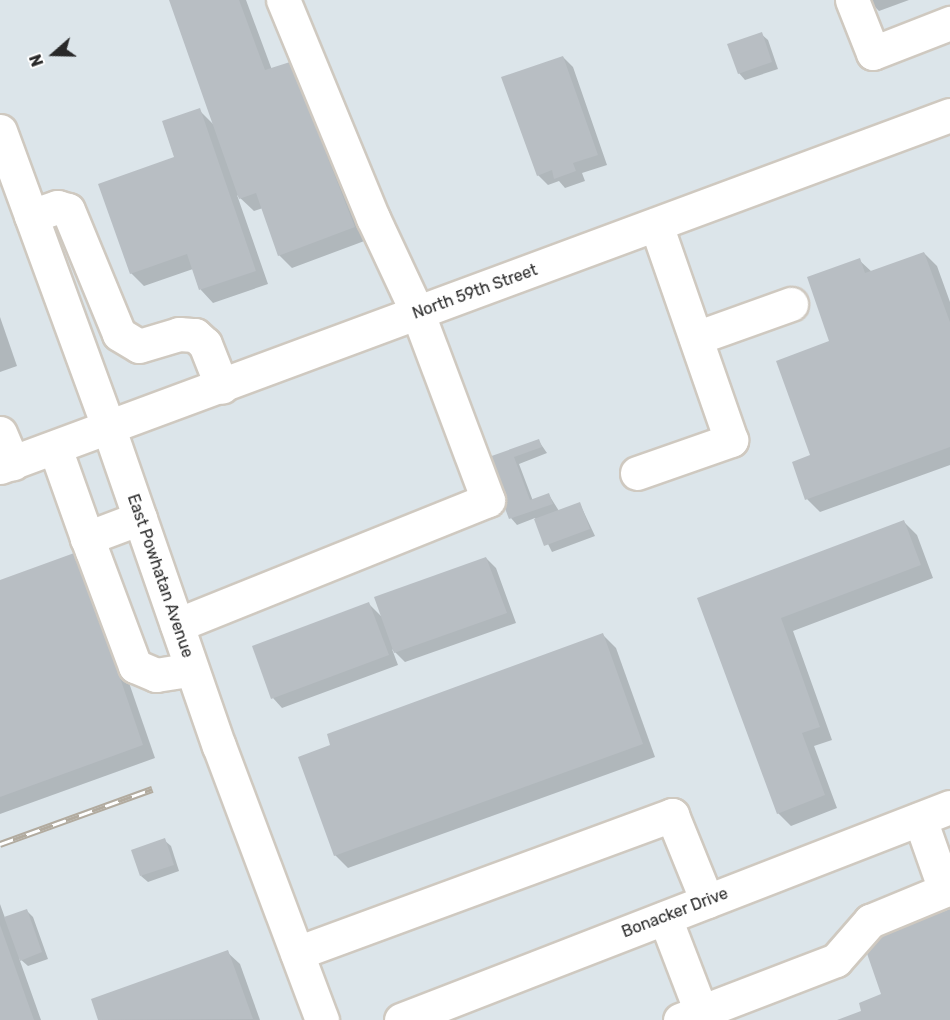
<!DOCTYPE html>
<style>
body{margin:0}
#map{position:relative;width:950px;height:1020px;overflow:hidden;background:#dce5ea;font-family:Rubik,sans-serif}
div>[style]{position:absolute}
.shadow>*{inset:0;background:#0003}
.building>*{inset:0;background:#b8bec3}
.roads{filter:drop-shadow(2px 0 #cfc9c0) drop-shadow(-2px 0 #cfc9c0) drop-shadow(0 2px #cfc9c0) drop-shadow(0 -2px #cfc9c0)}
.minor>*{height:33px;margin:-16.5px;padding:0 16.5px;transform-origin:16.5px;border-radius:16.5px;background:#fff}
.rail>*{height:7px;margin-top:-3.5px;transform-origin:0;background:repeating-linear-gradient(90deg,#fff 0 14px,#b2ab9f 0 28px);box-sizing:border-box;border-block:2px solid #b2ab9f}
span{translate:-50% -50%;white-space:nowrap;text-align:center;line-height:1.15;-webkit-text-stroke:5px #fff;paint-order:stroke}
.street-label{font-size:16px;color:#292929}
.north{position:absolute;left:24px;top:24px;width:60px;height:60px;-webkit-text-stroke:4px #fff;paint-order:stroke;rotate:250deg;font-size:16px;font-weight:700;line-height:24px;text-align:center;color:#292929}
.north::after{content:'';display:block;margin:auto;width:21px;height:27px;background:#292929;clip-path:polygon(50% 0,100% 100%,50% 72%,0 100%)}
</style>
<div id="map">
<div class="shadow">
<i style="clip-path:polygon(170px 0,246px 0,272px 70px,290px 64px,303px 77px,367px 240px,292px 268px,279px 255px,263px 208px,254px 211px,237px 195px,268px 284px,213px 303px,201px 290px,193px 269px,144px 286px,131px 273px,199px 110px,215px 126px)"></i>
<i style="clip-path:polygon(868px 0,909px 0,879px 11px)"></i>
<i style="clip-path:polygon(761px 34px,768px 40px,778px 69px,745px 80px,739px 73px)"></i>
<i style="clip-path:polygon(563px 57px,573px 67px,607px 165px,582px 173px,585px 181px,565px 188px,559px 181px,548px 185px,538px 175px)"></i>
<i style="clip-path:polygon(924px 253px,937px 266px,950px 302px,950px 465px,820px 512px,807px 499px,812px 455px,831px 342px,859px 260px,872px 272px)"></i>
<i style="clip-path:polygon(0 317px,17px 366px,0 372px)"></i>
<i style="clip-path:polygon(538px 440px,547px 453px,519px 464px,533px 501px,549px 495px,559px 511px,580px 504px,595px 536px,552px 552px,535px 518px,517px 525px,511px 518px,488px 459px)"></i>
<i style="clip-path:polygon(904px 522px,917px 535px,933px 578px,793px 631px,832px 740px,814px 746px,837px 808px,791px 826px,778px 813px,699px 599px)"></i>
<i style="clip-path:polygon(486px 558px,496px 568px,516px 623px,405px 662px,392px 649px,398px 665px,282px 708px,273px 698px,369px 604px,383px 618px)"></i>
<i style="clip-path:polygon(89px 567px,155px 758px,0 814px,0 582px)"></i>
<i style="clip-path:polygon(603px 635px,616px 648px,655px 757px,348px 868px,335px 855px)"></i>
<i style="clip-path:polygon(164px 840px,171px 846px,179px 871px,148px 882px,141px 876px)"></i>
<i style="clip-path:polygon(0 904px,5px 918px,26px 910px,33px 917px,48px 959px,28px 966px,19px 958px,41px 1020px,0 1020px)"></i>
<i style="clip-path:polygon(227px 952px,240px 964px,260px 1020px,100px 1020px,93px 1000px)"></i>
</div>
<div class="building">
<i style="clip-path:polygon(169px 0,239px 0,265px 70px,290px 62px,355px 227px,278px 256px,256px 193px,239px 199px)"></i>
<i style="clip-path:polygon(762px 32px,772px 62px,738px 74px,727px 44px)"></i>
<i style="clip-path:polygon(563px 56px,598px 155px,573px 163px,576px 171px,554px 179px,552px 170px,537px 176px,501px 77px)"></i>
<i style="clip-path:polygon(200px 108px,256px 271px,199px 290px,187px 254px,130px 274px,98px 184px,174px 157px,162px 121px)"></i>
<i style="clip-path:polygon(924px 252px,950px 322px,950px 447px,805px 500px,792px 462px,810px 455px,776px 361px,829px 341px,807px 277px,860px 258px,865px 273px)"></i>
<i style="clip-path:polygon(539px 439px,542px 447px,514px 457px,530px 500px,549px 493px,553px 504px,509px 519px,486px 458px)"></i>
<i style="clip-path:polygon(580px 502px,590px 529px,544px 546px,534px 519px)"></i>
<i style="clip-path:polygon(904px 520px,921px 565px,781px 618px,820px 727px,802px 733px,825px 795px,777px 814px,697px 598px)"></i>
<i style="clip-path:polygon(77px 552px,143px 745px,0 797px,0 580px)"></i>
<i style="clip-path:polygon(486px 557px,507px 613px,394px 653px,374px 597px)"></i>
<i style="clip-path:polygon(369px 602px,389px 655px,271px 699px,252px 646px)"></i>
<i style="clip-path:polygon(603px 633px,643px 744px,334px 856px,298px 757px,330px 745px,327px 734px)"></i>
<i style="clip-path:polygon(165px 838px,174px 865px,140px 876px,131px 850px)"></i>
<i style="clip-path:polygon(27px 909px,42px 952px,20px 961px,4px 917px)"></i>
<i style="clip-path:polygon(950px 909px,950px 1020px,837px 1020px,861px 1011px,859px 1003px,881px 994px,863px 942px)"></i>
<i style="clip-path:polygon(0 925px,34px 1020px,0 1020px)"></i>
<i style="clip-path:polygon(228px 950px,253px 1019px,98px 1020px,91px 999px)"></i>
</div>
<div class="roads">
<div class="minor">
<i style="left:852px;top:0;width:57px;rotate:68.4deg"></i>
<i style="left:873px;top:53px;width:83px;rotate:-21.3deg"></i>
<i style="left:0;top:131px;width:317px;rotate:69.9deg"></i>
<i style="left:109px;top:429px;width:336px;rotate:70.9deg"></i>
<i style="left:219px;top:746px;width:293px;rotate:69.4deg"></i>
<i style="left:31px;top:216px;width:28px;rotate:-19deg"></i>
<i style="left:57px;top:207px;width:11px;rotate:15deg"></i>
<i style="left:68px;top:210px;width:134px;rotate:67.6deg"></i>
<i style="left:119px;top:334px;width:23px;rotate:31deg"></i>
<i style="left:139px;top:346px;width:42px;rotate:-16.7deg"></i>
<i style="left:179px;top:334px;width:16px;rotate:4deg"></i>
<i style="left:195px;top:335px;width:13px;rotate:42deg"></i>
<i style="left:205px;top:344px;width:46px;rotate:68.4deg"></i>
<i style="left:696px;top:338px;width:101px;rotate:-19.7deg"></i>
<i style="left:0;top:433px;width:33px;rotate:67deg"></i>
<i style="left:55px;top:448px;width:96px;rotate:70.4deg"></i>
<i style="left:0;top:467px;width:1013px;rotate:-20.33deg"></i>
<i style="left:637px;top:473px;width:100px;rotate:-19.3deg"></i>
<i style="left:731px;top:440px;width:228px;rotate:-109.2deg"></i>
<i style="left:140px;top:518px;width:57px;rotate:159.3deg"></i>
<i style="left:87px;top:538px;width:14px;rotate:69deg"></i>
<i style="left:92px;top:551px;width:123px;rotate:69.5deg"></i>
<i style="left:135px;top:666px;width:23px;rotate:23deg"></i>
<i style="left:156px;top:675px;width:36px;rotate:-9deg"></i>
<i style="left:177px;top:625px;width:335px;rotate:-21.9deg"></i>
<i style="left:488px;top:500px;width:199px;rotate:-110.6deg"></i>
<i style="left:418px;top:314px;width:106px;rotate:-115.1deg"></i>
<i style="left:373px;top:218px;width:236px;rotate:-112.4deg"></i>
<i style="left:920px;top:819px;width:75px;rotate:70.6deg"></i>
<i style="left:665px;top:918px;width:101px;rotate:69deg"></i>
<i style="left:297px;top:953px;width:400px;rotate:-20.2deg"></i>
<i style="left:672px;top:815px;width:93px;rotate:67.9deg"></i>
<i style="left:401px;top:1020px;width:589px;rotate:-21.21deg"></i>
<i style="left:680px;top:1020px;width:167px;rotate:-21deg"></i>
<i style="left:836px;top:960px;width:52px;rotate:-48.9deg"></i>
<i style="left:870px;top:921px;width:87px;rotate:-22.4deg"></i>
</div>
</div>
<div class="rail">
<i style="left:0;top:844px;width:162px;rotate:-19.9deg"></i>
</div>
<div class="street-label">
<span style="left:475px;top:292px;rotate:-20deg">North 59th Street</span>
<span style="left:160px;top:576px;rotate:71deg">East Powhatan Avenue</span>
<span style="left:675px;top:913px;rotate:-21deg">Bonacker Drive</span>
</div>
<div class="north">N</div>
</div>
